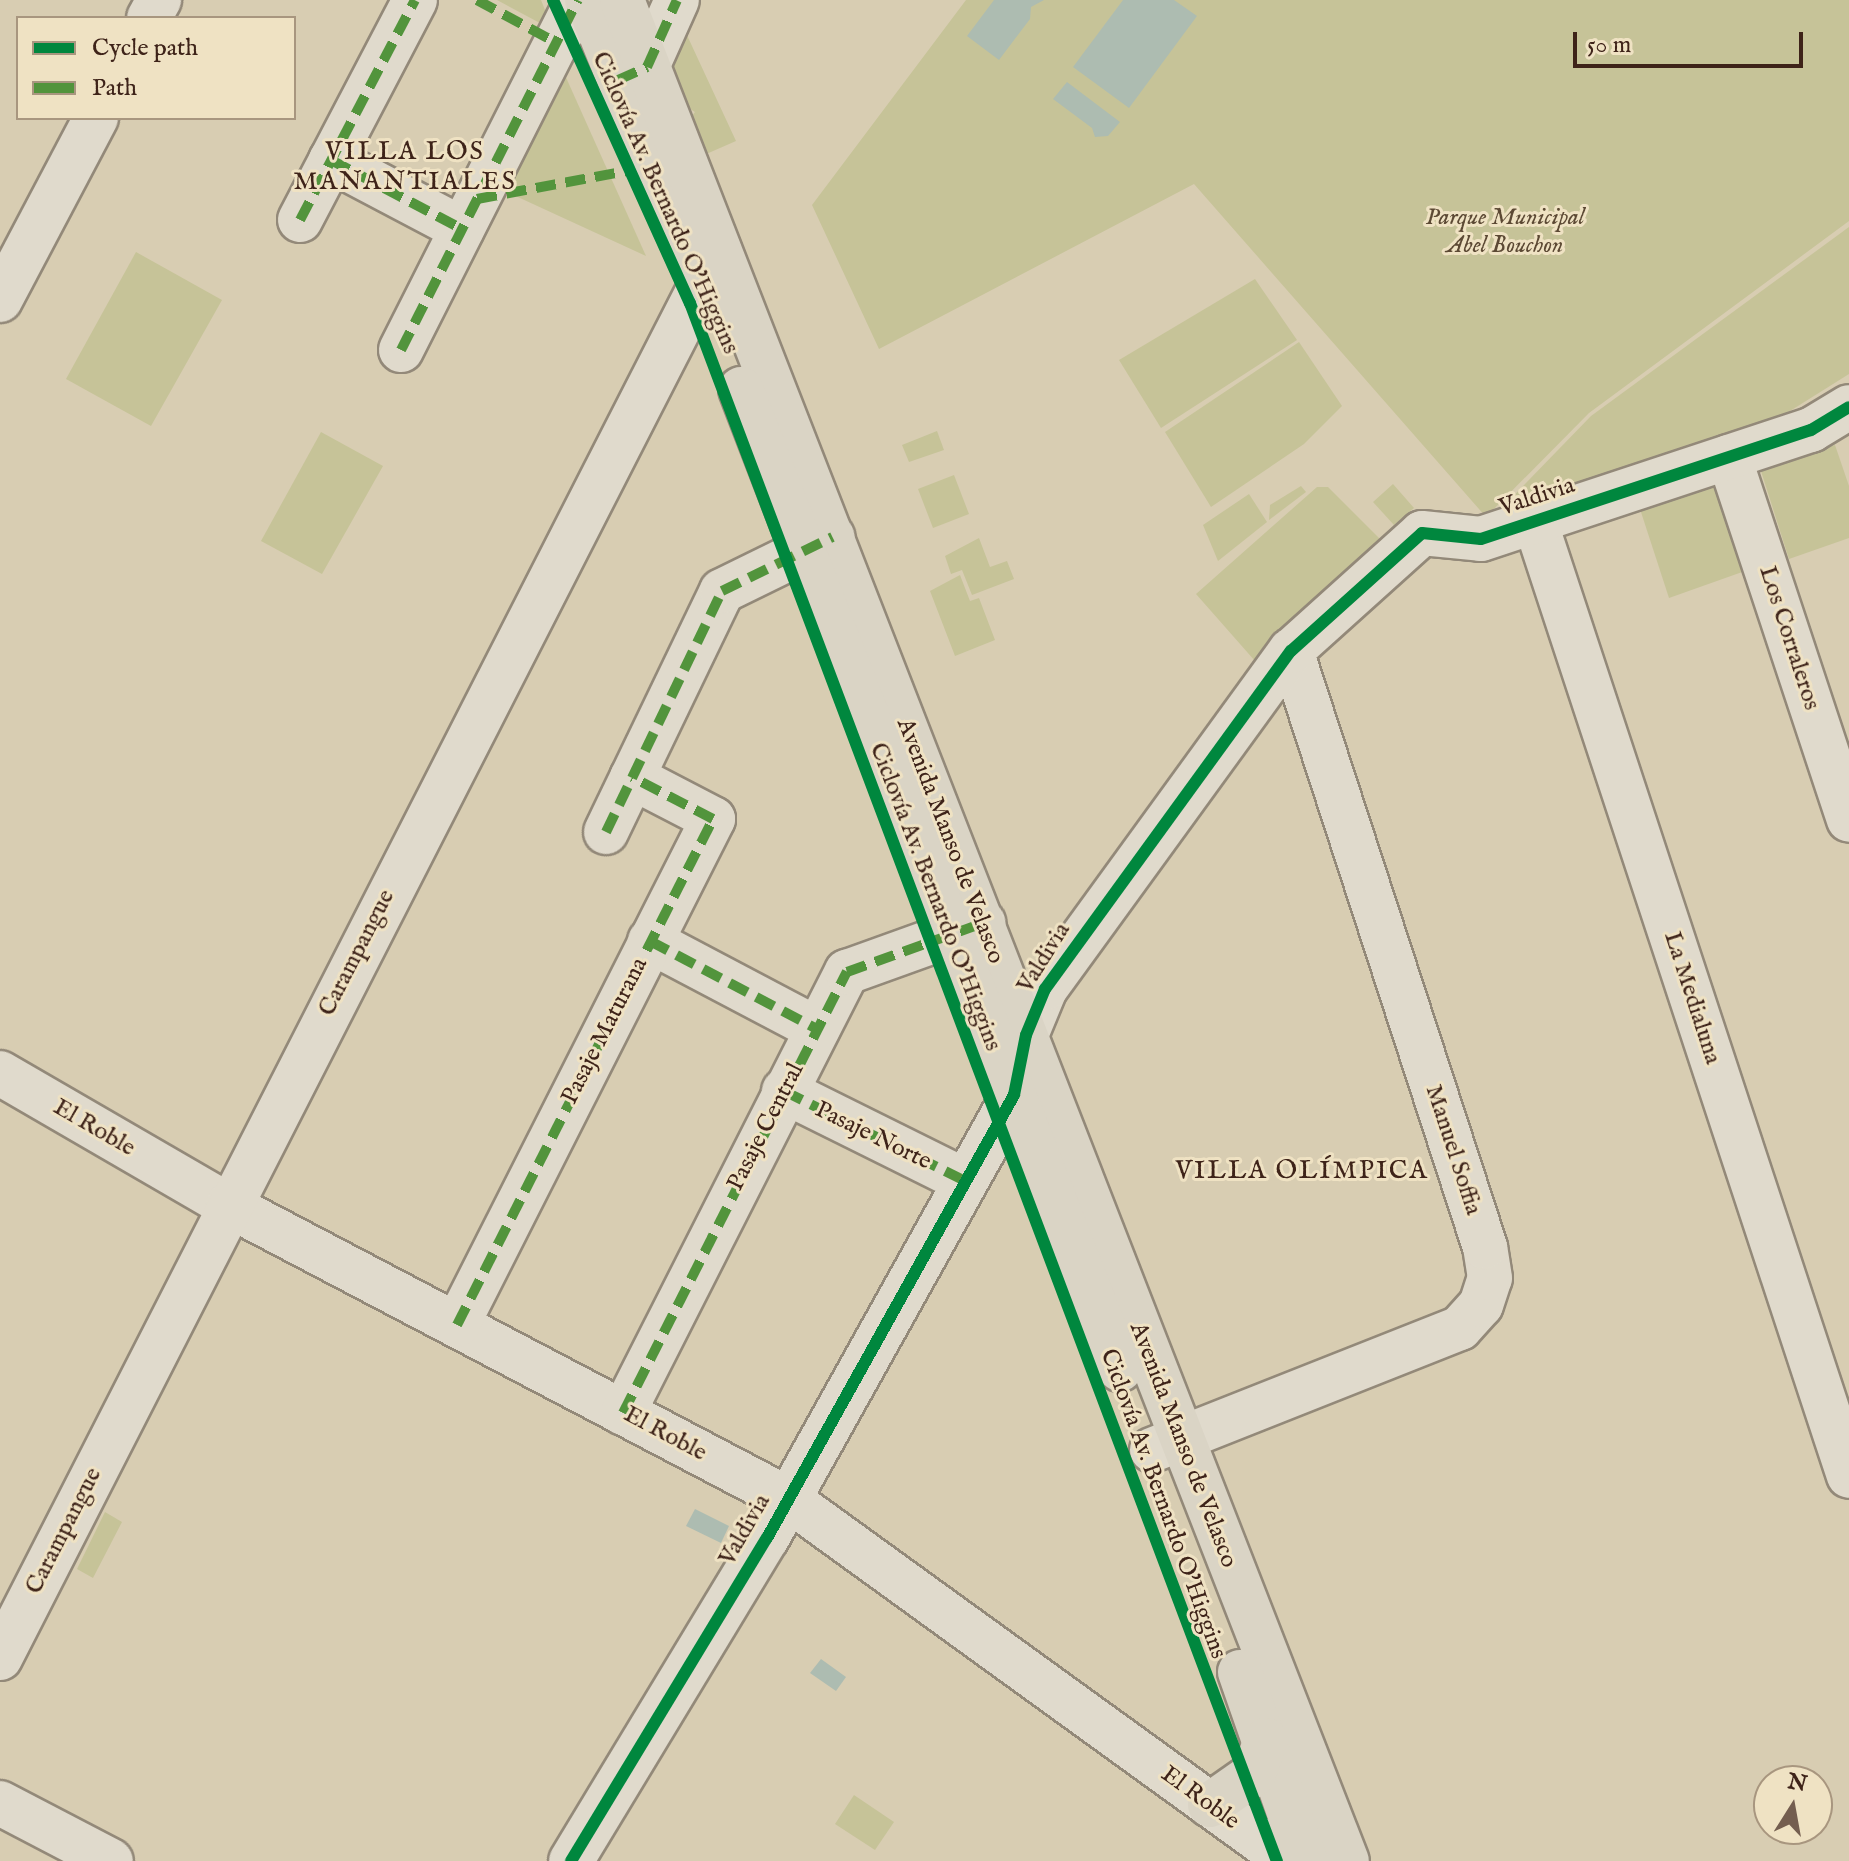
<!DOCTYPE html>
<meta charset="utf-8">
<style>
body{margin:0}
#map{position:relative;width:1849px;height:1861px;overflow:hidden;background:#d8cdb2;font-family:"IM FELL English",serif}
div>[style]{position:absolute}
.green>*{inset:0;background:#c6c398}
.water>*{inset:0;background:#adbcb1}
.roads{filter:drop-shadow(2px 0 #938979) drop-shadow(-2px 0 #938979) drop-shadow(0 2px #938979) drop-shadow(0 -2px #938979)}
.minor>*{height:44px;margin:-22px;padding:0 22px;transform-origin:22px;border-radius:22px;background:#e0dacc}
.major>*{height:44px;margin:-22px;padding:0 22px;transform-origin:22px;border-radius:22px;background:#dad4c5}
.quiet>*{height:10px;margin-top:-5px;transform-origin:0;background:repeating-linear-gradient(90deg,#52943c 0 20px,transparent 0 30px)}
.cycleway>*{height:12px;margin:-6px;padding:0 6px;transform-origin:6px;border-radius:6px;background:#00873e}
span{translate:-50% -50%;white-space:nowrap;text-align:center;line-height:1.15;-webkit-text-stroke:6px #efe2c3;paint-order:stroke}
.street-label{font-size:24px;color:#3e2319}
.park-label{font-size:24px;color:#5c4934;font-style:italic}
.neighbourhood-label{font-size:26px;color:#3e2319;letter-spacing:2px}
.legend{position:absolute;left:16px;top:16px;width:280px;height:104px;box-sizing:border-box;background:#efe2c3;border:2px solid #a8967f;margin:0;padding:10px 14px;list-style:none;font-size:24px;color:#3e2319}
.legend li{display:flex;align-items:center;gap:16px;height:40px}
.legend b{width:40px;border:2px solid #a8967f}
.north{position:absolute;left:1753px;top:1765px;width:80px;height:80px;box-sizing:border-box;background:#efe2c3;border:2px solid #a8967f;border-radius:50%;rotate:11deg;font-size:22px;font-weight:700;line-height:32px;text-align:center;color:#3e2319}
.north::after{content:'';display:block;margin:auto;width:28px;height:36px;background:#745e4f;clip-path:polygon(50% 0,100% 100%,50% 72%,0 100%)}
.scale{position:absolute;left:1573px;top:32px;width:230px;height:36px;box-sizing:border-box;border:4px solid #3e2319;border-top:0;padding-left:10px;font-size:24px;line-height:28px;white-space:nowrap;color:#3e2319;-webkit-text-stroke:6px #efe2c3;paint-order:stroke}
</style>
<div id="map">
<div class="green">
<i style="clip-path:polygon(497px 0,541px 0,553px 30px)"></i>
<i style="clip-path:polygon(966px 0,1849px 0,1849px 221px,1589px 413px,1486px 517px,1194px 184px,879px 349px,812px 205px)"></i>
<i style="clip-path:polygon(679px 18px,736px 141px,704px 155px,688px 121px,695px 112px,681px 103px,661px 56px)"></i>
<i style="clip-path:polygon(564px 73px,646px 256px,505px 191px)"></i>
<i style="clip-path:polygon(1849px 227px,1849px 374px,1782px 416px,1496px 514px,1591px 416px)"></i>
<i style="clip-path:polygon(136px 252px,222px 300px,151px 426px,66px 379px)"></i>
<i style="clip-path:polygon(1255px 279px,1297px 340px,1161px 428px,1119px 360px)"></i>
<i style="clip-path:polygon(1299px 342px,1342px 406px,1304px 444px,1211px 507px,1165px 432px)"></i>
<i style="clip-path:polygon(937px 431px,944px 450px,909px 462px,902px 445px)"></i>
<i style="clip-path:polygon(321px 432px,383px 466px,322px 574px,261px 541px)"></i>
<i style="clip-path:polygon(1835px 445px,1849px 486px,1849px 538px,1789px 559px,1761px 471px)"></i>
<i style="clip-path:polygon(954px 475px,969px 514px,933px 528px,918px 489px)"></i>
<i style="clip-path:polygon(1393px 484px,1414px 508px,1394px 525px,1373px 502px)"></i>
<i style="clip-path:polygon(1717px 484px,1745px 571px,1669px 598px,1640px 509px)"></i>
<i style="clip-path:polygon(1301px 486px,1306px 492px,1269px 520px,1270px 505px)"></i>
<i style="clip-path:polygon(1317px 487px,1328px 487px,1381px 540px,1275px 633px,1255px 661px,1196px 594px)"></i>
<i style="clip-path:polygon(1249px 494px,1267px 522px,1218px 561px,1203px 525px)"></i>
<i style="clip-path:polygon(979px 538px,990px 567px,1007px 561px,1014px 579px,972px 595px,962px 570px,951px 574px,945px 556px)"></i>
<i style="clip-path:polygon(960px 575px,970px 601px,979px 598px,995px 640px,955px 656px,930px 591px)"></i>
<i style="clip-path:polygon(105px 1512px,122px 1522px,93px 1578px,77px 1569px)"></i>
<i style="clip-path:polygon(854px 1795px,894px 1822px,875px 1850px,835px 1824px)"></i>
</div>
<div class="water">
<i style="clip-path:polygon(994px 0,1044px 0,1031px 7px,1030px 19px,999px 60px,967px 36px)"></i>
<i style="clip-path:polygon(1123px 0,1174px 0,1197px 16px,1129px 108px,1073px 67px)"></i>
<i style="clip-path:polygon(1067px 82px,1120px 122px,1108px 136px,1095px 137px,1092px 128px,1053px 99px)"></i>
<i style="clip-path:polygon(695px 1509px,729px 1526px,721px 1543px,686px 1526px)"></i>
<i style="clip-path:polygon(821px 1659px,846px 1677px,836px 1691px,810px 1673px)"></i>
</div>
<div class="roads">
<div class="minor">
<i style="left:149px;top:18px;width:21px;rotate:-61deg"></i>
<i style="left:621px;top:79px;width:29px;rotate:-25deg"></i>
<i style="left:647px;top:67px;width:73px;rotate:-65.9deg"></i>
<i style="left:331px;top:160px;width:148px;rotate:27.8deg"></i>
<i style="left:300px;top:220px;width:248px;rotate:-62.4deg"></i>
<i style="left:0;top:300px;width:206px;rotate:-62.2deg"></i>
<i style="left:401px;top:350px;width:392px;rotate:-63.2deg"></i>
<i style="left:1729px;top:457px;width:382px;rotate:71.7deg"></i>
<i style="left:1535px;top:521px;width:1005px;rotate:71.8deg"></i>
<i style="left:606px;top:832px;width:267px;rotate:-64.3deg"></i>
<i style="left:722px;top:591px;width:123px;rotate:-26.1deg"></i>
<i style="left:650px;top:941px;width:189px;rotate:27.8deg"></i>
<i style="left:0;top:1073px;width:263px;rotate:30.1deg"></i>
<i style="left:228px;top:1205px;width:632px;rotate:27.7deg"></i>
<i style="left:788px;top:1499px;width:617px;rotate:35.9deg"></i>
<i style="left:784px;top:1091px;width:200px;rotate:26.4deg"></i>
<i style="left:457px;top:1325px;width:567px;rotate:-63.16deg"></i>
<i style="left:713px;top:819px;width:91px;rotate:-152.6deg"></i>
<i style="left:623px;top:1413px;width:495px;rotate:-63.1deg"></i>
<i style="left:847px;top:972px;width:145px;rotate:-19.8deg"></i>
<i style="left:1152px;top:1450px;width:331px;rotate:-21.6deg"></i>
<i style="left:1460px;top:1328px;width:31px;rotate:-48deg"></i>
<i style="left:1481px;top:1305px;width:28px;rotate:-72deg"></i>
<i style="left:1490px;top:1278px;width:31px;rotate:-99deg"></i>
<i style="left:1485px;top:1247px;width:627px;rotate:-108.03deg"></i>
<i style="left:0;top:1658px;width:1581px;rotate:-62.95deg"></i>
<i style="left:0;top:1803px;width:125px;rotate:27.6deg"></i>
<i style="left:571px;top:1861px;width:378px;rotate:-58.8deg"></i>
<i style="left:767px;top:1538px;width:507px;rotate:-60.86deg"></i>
<i style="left:1014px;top:1095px;width:61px;rotate:-78.7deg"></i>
<i style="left:1026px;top:1035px;width:50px;rotate:-67.6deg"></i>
<i style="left:1045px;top:989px;width:418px;rotate:-54deg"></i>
<i style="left:1291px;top:651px;width:176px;rotate:-42deg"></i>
<i style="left:1422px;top:533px;width:59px;rotate:5.8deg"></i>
<i style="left:1481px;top:539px;width:348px;rotate:-18.3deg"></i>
<i style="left:1811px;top:430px;width:44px;rotate:-31.2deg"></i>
</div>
<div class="major">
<i style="left:587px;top:0;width:302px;rotate:68deg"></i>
<i style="left:622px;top:0;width:1997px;rotate:68.72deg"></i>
<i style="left:741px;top:389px;width:1051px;rotate:68.86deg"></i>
<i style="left:1240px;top:1672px;width:200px;rotate:70.8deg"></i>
<i style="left:1210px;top:1805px;width:54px;rotate:-35.2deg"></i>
<i style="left:1254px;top:1774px;width:36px;rotate:-71deg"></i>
</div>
</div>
<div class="quiet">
<i style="left:477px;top:0;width:91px;rotate:28.3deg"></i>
<i style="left:618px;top:80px;width:32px;rotate:-24deg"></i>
<i style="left:647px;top:67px;width:73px;rotate:-65.9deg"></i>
<i style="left:331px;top:160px;width:148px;rotate:27.8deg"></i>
<i style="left:477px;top:199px;width:153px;rotate:-10.6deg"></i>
<i style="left:300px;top:220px;width:248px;rotate:-62.4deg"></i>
<i style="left:401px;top:350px;width:392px;rotate:-63.2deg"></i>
<i style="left:606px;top:832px;width:267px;rotate:-64.3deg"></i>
<i style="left:722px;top:591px;width:123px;rotate:-26.1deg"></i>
<i style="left:650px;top:941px;width:189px;rotate:27.8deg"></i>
<i style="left:784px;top:1091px;width:200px;rotate:26.4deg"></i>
<i style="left:457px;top:1325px;width:567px;rotate:-63.16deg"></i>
<i style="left:713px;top:819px;width:91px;rotate:-152.6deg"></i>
<i style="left:623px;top:1413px;width:495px;rotate:-63.1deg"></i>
<i style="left:847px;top:972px;width:145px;rotate:-19.8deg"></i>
</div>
<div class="cycleway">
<i style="left:553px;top:0;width:333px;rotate:65.7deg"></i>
<i style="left:690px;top:303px;width:1665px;rotate:69.36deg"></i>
<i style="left:571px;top:1861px;width:378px;rotate:-58.8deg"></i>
<i style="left:767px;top:1538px;width:507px;rotate:-60.86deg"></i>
<i style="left:1014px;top:1095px;width:61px;rotate:-78.7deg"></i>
<i style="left:1026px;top:1035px;width:50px;rotate:-67.6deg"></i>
<i style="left:1045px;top:989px;width:418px;rotate:-54deg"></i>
<i style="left:1291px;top:651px;width:176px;rotate:-42deg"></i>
<i style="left:1422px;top:533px;width:59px;rotate:5.8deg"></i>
<i style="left:1481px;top:539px;width:348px;rotate:-18.3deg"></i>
<i style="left:1811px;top:430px;width:44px;rotate:-31.2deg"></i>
</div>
<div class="street-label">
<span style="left:665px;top:203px;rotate:66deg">Ciclovía Av. Bernardo O'Higgins</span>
<span style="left:1537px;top:497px;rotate:-18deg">Valdivia</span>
<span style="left:1789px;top:638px;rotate:72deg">Los Corraleros</span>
<span style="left:950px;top:841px;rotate:69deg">Avenida Manso de Velasco</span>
<span style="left:935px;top:897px;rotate:69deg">Ciclovía Av. Bernardo O'Higgins</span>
<span style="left:357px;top:953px;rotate:-63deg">Carampangue</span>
<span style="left:1044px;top:958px;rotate:-58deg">Valdivia</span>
<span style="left:1692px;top:998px;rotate:72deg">La Medialuna</span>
<span style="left:605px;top:1031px;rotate:-63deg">Pasaje Maturana</span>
<span style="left:766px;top:1127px;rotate:-63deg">Pasaje Central</span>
<span style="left:94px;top:1128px;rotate:30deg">El Roble</span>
<span style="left:873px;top:1136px;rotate:26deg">Pasaje Norte</span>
<span style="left:1453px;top:1150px;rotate:72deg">Manuel Soffia</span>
<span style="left:665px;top:1434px;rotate:28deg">El Roble</span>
<span style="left:1183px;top:1445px;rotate:69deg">Avenida Manso de Velasco</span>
<span style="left:1163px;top:1504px;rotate:70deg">Ciclovía Av. Bernardo O'Higgins</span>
<span style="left:745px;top:1530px;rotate:-60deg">Valdivia</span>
<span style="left:64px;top:1531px;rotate:-63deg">Carampangue</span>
<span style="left:1200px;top:1798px;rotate:36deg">El Roble</span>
</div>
<div class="park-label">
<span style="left:1505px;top:232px">Parque Municipal<br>Abel Bouchon</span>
</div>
<div class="neighbourhood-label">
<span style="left:405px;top:167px">VILLA LOS<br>MANANTIALES</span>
<span style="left:1302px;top:1171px">VILLA OLÍMPICA</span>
</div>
<ul class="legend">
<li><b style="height:10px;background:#00873e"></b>Cycle path</li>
<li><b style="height:10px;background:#52943c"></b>Path</li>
</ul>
<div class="north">N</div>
<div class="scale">50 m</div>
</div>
